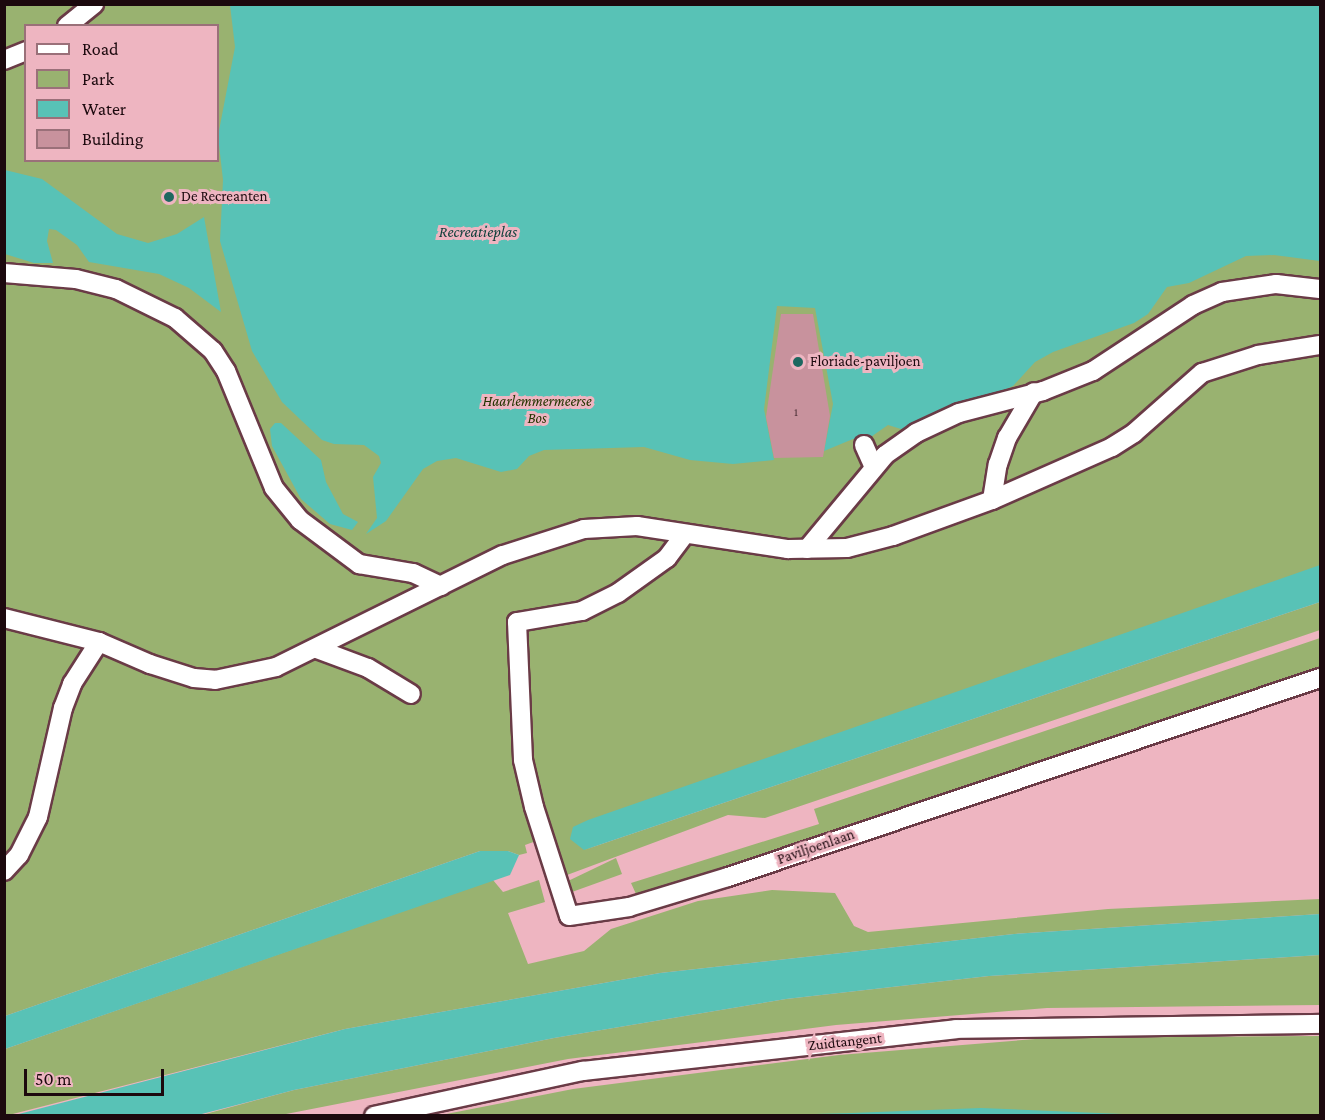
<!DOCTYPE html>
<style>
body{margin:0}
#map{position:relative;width:1325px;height:1120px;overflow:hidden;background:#eeb5c1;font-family:"Crimson Pro",serif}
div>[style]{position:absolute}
.green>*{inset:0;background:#99b270}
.water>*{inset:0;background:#58c2b6}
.building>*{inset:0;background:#c8929d}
.roads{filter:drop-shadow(2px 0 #6a3b46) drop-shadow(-2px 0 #6a3b46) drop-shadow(0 2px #6a3b46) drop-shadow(0 -2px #6a3b46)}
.minor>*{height:18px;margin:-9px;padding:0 9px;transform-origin:9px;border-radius:9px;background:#fff}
.dots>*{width:16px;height:16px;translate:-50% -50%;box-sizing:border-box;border:3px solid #eeb5c1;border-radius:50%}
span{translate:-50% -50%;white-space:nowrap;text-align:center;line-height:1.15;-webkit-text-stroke:6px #eeb5c1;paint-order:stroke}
.number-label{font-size:12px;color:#472b32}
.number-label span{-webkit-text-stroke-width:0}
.poi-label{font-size:15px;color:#1c090e}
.left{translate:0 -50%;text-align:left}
.park-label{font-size:15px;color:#253400;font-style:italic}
.street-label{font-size:15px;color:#1c090e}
.water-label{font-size:16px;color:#0d3f3a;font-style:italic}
.frame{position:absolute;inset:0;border:6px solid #1c090e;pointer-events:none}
.legend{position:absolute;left:24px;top:24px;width:195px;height:138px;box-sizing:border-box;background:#eeb5c1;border:2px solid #9a7079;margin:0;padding:8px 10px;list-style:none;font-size:18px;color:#1c090e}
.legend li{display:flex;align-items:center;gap:12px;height:30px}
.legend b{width:30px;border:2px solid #9a7079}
.scale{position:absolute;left:24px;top:1069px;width:140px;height:27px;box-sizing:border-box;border:3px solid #1c090e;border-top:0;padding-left:8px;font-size:18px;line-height:21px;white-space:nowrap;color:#1c090e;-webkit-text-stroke:4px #eeb5c1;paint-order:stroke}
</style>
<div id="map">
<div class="green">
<i style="clip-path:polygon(evenodd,4px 5px,1320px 5px,1320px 573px,584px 850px,1320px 602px,1320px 630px,765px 818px,728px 815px,567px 875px,553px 835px,525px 845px,527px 853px,519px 855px,508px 851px,480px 851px,5px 1016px,4px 5px,26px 26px,218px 26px,218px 160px,26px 160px,26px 26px)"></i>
<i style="clip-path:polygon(1320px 638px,1320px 669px,849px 828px,636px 894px,631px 883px,819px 824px,814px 809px)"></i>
<i style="clip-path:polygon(616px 858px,622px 874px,572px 892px,568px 881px)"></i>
<i style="clip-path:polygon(493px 880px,503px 892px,539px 880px,545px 902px,508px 913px,528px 964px,584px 951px,611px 929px,698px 901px,772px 890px,835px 893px,854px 926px,868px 932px,1108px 909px,1320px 899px,1320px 914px,1014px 934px,660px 973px,345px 1029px,5px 1116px,5px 1049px)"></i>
<i style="clip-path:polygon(1320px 955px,1320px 1005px,1047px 1008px,836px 1025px,568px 1059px,281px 1115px,198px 1116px,294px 1090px,554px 1038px,786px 999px,989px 976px)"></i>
<i style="clip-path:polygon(1320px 1036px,1320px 1115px,436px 1116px,573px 1089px,839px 1055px,1048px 1038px)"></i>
</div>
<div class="water">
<i style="clip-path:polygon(230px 5px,1320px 5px,1320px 261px,1274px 255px,1246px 256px,1189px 283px,1167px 287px,1148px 314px,1134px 323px,1053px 352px,1035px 362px,1013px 386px,995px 394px,966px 401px,915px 427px,901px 429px,888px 425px,865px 441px,853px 439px,824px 451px,833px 404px,815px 308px,777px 306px,764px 409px,774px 460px,733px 464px,690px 460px,644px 447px,544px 450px,529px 456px,517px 469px,501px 472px,456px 458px,437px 461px,423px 469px,386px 521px,366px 534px,377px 518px,373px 477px,381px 463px,379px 456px,364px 445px,334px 444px,322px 440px,282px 402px,252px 351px,220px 241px,223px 180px,218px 136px,235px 47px)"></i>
<i style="clip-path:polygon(5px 170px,42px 179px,117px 234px,148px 243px,177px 234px,204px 217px,221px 312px,189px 288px,159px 274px,89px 262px,77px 245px,56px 230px,49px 229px,47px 241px,53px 263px,34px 263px,5px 254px)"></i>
<i style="clip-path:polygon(275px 423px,281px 423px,321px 460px,326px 482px,343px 514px,358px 522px,352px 530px,330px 524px,301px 499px,272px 446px,270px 429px)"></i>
<i style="clip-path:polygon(1320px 565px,1320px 602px,584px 850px,570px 839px,573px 827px,588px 820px)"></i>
<i style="clip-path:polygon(480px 851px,508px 851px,519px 855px,510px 875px,5px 1049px,5px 1016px)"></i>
<i style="clip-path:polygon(1320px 914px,1320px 955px,989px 976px,786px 999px,554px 1038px,294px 1090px,198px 1115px,15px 1115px,345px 1029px,660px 973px,1014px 934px)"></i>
<i style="clip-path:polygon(981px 1108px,1146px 1115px,780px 1115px,851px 1113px)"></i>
</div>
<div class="building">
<i style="clip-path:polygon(781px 314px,813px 314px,830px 416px,823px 457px,774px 458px,766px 417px)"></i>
</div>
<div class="roads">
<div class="minor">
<i style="left:67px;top:26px;width:35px;rotate:-39deg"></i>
<i style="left:4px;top:60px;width:24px;rotate:-22deg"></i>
<i style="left:4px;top:273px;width:72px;rotate:4.8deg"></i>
<i style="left:76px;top:279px;width:41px;rotate:14deg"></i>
<i style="left:116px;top:289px;width:66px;rotate:26.2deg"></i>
<i style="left:175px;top:318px;width:50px;rotate:41deg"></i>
<i style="left:213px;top:351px;width:24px;rotate:57deg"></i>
<i style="left:226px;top:371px;width:126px;rotate:67.7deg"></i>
<i style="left:274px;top:488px;width:41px;rotate:50.9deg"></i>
<i style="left:300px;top:520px;width:74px;rotate:36.7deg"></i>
<i style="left:359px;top:564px;width:55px;rotate:9.5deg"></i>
<i style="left:413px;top:573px;width:31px;rotate:25deg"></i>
<i style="left:864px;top:445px;width:24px;rotate:66deg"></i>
<i style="left:992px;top:500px;width:36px;rotate:-81deg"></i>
<i style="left:998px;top:464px;width:28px;rotate:-71deg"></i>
<i style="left:1007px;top:438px;width:53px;rotate:-59.6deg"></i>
<i style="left:685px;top:534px;width:30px;rotate:127deg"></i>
<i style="left:667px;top:558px;width:60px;rotate:144.5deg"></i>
<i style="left:618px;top:593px;width:40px;rotate:153.4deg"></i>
<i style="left:582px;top:611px;width:66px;rotate:170.4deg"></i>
<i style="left:517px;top:622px;width:138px;rotate:87.5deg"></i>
<i style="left:523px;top:760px;width:48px;rotate:76.8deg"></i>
<i style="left:534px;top:807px;width:114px;rotate:72.2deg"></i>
<i style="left:569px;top:916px;width:61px;rotate:-8.5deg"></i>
<i style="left:629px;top:907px;width:103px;rotate:-16.9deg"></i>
<i style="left:728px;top:877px;width:625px;rotate:-18.58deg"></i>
<i style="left:807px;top:549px;width:122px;rotate:-50.3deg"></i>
<i style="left:885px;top:455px;width:38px;rotate:-35deg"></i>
<i style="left:916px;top:433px;width:47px;rotate:-24.9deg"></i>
<i style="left:959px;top:413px;width:87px;rotate:-14.7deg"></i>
<i style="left:1043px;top:391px;width:54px;rotate:-21.8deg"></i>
<i style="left:1093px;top:371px;width:120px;rotate:-33.4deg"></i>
<i style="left:1193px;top:305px;width:32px;rotate:-24deg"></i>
<i style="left:1222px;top:292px;width:55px;rotate:-8.4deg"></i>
<i style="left:1276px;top:284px;width:44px;rotate:6.5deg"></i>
<i style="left:4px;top:618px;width:98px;rotate:14.2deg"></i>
<i style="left:99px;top:642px;width:56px;rotate:23.3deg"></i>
<i style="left:150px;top:664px;width:46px;rotate:17.7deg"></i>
<i style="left:194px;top:678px;width:21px;rotate:5deg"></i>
<i style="left:215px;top:680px;width:62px;rotate:-12deg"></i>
<i style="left:276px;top:667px;width:253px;rotate:-26.3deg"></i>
<i style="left:503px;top:555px;width:85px;rotate:-17.8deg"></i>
<i style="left:584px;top:529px;width:53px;rotate:-3.2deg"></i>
<i style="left:637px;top:526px;width:153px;rotate:8.7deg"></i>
<i style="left:788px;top:549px;width:59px;rotate:-1deg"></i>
<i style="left:847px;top:548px;width:48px;rotate:-14.6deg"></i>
<i style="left:893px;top:536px;width:105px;rotate:-20deg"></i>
<i style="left:992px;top:500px;width:131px;rotate:-23.8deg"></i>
<i style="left:1112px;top:447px;width:26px;rotate:-32deg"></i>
<i style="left:1134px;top:433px;width:91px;rotate:-41.4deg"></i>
<i style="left:1202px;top:373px;width:59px;rotate:-17.8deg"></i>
<i style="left:1258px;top:355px;width:63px;rotate:-9.2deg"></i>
<i style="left:317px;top:649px;width:54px;rotate:20.4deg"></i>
<i style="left:368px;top:668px;width:50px;rotate:31.2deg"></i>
<i style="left:4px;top:871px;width:22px;rotate:-47deg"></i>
<i style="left:19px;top:855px;width:42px;rotate:-63.4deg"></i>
<i style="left:38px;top:817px;width:112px;rotate:-77.1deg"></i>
<i style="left:63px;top:708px;width:26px;rotate:-69deg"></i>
<i style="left:72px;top:684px;width:50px;rotate:-57.3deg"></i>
<i style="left:374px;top:1116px;width:214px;rotate:-12.2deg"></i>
<i style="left:583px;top:1071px;width:375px;rotate:-6.4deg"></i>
<i style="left:956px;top:1029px;width:364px;rotate:-0.8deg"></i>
</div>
</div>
<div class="dots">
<i style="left:169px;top:197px;background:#1e6860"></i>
<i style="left:798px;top:362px;background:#1e6860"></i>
</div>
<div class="number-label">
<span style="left:796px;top:413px">1</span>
</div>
<div class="poi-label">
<span class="left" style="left:181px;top:197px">De Recreanten</span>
<span class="left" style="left:810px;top:362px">Floriade-paviljoen</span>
</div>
<div class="park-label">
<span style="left:537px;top:410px">Haarlemmermeerse<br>Bos</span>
</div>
<div class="street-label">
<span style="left:816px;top:847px;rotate:-19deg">Paviljoenlaan</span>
<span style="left:845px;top:1042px;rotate:-6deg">Zuidtangent</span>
</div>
<div class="water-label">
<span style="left:478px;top:232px">Recreatieplas</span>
</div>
<div class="frame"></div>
<ul class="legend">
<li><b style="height:8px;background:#fff"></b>Road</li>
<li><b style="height:16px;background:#99b270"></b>Park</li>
<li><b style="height:16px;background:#58c2b6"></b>Water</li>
<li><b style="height:16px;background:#c8929d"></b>Building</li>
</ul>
<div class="scale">50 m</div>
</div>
